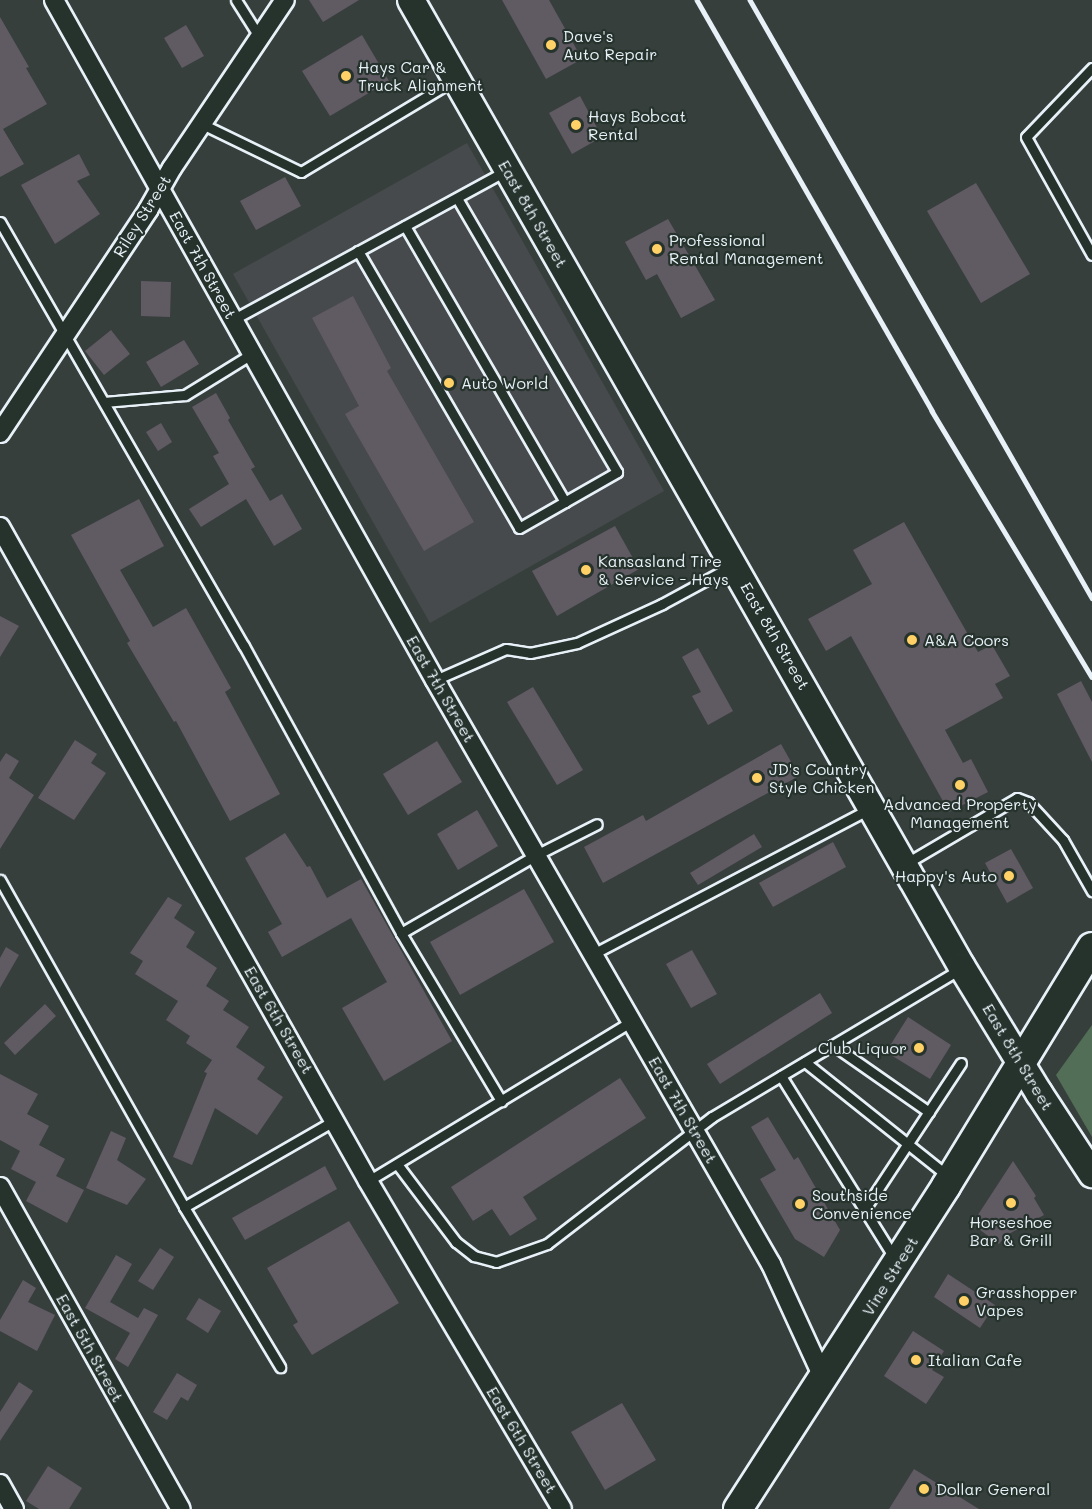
<!DOCTYPE html>
<style>
body{margin:0}
#map{position:relative;width:1092px;height:1509px;overflow:hidden;background:#373f3d;font-family:Mali,sans-serif}
div>[style]{position:absolute}
.built>*{inset:0;background:#464a4c}
.green>*{inset:0;background:#526e56}
.building>*{inset:0;background:#605a63}
.roads{filter:drop-shadow(2px 0 #e8f1f8) drop-shadow(-2px 0 #e8f1f8) drop-shadow(0 2px #e8f1f8) drop-shadow(0 -2px #e8f1f8)}
.service>*{height:9px;margin:-4.5px;padding:0 4.5px;transform-origin:4.5px;border-radius:4.5px;background:#26332d}
.minor>*{height:18px;margin:-9px;padding:0 9px;transform-origin:9px;border-radius:9px;background:#26332d}
.secondary>*{height:26px;margin:-13px;padding:0 13px;transform-origin:13px;border-radius:13px;background:#26332d}
.primary>*{height:28px;margin:-14px;padding:0 14px;transform-origin:14px;border-radius:14px;background:#26332d}
.rail>*{height:4.5px;margin:-2.25px;padding:0 2.25px;transform-origin:2.25px;border-radius:2.25px;background:#e8f1f8}
.dots>*{width:16px;height:16px;translate:-50% -50%;box-sizing:border-box;border:3px solid #26332d;border-radius:50%}
span{translate:-50% -50%;white-space:nowrap;text-align:center;line-height:1.15;-webkit-text-stroke:4.5px #26332d;paint-order:stroke}
.poi-label{font-size:16px;color:#e8f1f8}
.left{translate:0 -50%;text-align:left}
.right{translate:-100% -50%;text-align:right}
.street-label{font-size:16px;color:#e8f1f8}
</style>
<div id="map">
<div class="built">
<i style="clip-path:polygon(467px 143px,664px 491px,430px 623px,233px 274px)"></i>
</div>
<div class="green">
<i style="clip-path:polygon(1092px 1025px,1092px 1137px,1056px 1075px)"></i>
</div>
<div class="building">
<i style="clip-path:polygon(309px 0,359px 0,323px 22px)"></i>
<i style="clip-path:polygon(502px 0,549px 0,582px 59px,546px 79px)"></i>
<i style="clip-path:polygon(0 17px,29px 67px,26px 68px,47px 104px,3px 129px,24px 164px,0 177px)"></i>
<i style="clip-path:polygon(186px 25px,204px 56px,182px 68px,164px 38px)"></i>
<i style="clip-path:polygon(362px 35px,389px 81px,330px 116px,302px 71px)"></i>
<i style="clip-path:polygon(580px 96px,602px 137px,572px 154px,549px 113px)"></i>
<i style="clip-path:polygon(79px 154px,90px 175px,77px 181px,100px 214px,55px 244px,21px 185px)"></i>
<i style="clip-path:polygon(285px 177px,301px 206px,256px 230px,240px 201px)"></i>
<i style="clip-path:polygon(976px 183px,1030px 274px,981px 303px,927px 211px)"></i>
<i style="clip-path:polygon(668px 219px,715px 300px,681px 318px,657px 274px,646px 280px,625px 242px)"></i>
<i style="clip-path:polygon(141px 281px,171px 282px,170px 317px,141px 316px)"></i>
<i style="clip-path:polygon(353px 296px,391px 368px,387px 371px,474px 522px,424px 551px,345px 414px,359px 406px,312px 318px)"></i>
<i style="clip-path:polygon(111px 330px,130px 354px,104px 375px,85px 351px)"></i>
<i style="clip-path:polygon(184px 340px,199px 364px,161px 387px,146px 362px)"></i>
<i style="clip-path:polygon(216px 393px,230px 418px,228px 420px,255px 467px,251px 469px,270px 501px,282px 494px,302px 529px,274px 546px,246px 499px,201px 527px,189px 509px,229px 484px,213px 456px,219px 453px,192px 407px)"></i>
<i style="clip-path:polygon(161px 423px,172px 442px,158px 451px,146px 432px)"></i>
<i style="clip-path:polygon(139px 499px,164px 546px,120px 570px,153px 627px,186px 608px,231px 688px,225px 692px,280px 794px,230px 821px,176px 721px,174px 722px,127px 643px,130px 641px,71px 535px)"></i>
<i style="clip-path:polygon(904px 522px,978px 652px,992px 645px,1010px 676px,995px 684px,1003px 698px,945px 730px,963px 763px,971px 759px,988px 792px,949px 812px,851px 636px,826px 651px,808px 619px,872px 584px,853px 550px)"></i>
<i style="clip-path:polygon(615px 526px,639px 569px,557px 616px,532px 571px)"></i>
<i style="clip-path:polygon(0 616px,19px 626px,0 657px)"></i>
<i style="clip-path:polygon(698px 648px,733px 711px,708px 725px,692px 696px,701px 692px,682px 657px)"></i>
<i style="clip-path:polygon(1081px 681px,1092px 702px,1092px 762px,1057px 694px)"></i>
<i style="clip-path:polygon(533px 687px,583px 770px,557px 785px,507px 702px)"></i>
<i style="clip-path:polygon(75px 740px,97px 754px,91px 763px,106px 773px,74px 820px,38px 798px)"></i>
<i style="clip-path:polygon(437px 741px,462px 782px,408px 815px,383px 774px)"></i>
<i style="clip-path:polygon(781px 744px,799px 776px,603px 883px,584px 847px,643px 815px,646px 821px)"></i>
<i style="clip-path:polygon(6px 753px,19px 761px,9px 778px,34px 795px,0 849px,0 762px)"></i>
<i style="clip-path:polygon(477px 810px,498px 846px,458px 870px,437px 834px)"></i>
<i style="clip-path:polygon(285px 833px,307px 867px,310px 866px,327px 898px,361px 879px,452px 1041px,384px 1081px,342px 1008px,387px 982px,351px 918px,282px 957px,268px 932px,282px 924px,245px 858px)"></i>
<i style="clip-path:polygon(754px 834px,762px 847px,698px 885px,690px 873px)"></i>
<i style="clip-path:polygon(833px 842px,846px 867px,773px 907px,759px 883px)"></i>
<i style="clip-path:polygon(1011px 849px,1033px 888px,1007px 903px,985px 863px)"></i>
<i style="clip-path:polygon(524px 889px,554px 942px,460px 995px,430px 942px)"></i>
<i style="clip-path:polygon(168px 897px,182px 905px,174px 918px,195px 932px,186px 947px,217px 968px,206px 986px,229px 1001px,223px 1010px,249px 1027px,236px 1047px,265px 1067px,257px 1079px,283px 1097px,257px 1135px,215px 1108px,192px 1165px,173px 1157px,207px 1073px,204px 1072px,212px 1060px,186px 1043px,190px 1036px,166px 1020px,178px 1001px,135px 974px,143px 961px,130px 953px)"></i>
<i style="clip-path:polygon(6px 947px,19px 955px,0 988px,0 958px)"></i>
<i style="clip-path:polygon(692px 950px,717px 994px,691px 1008px,666px 964px)"></i>
<i style="clip-path:polygon(820px 993px,832px 1013px,720px 1084px,707px 1064px)"></i>
<i style="clip-path:polygon(45px 1004px,56px 1016px,15px 1055px,4px 1043px)"></i>
<i style="clip-path:polygon(908px 1017px,951px 1045px,930px 1079px,886px 1052px)"></i>
<i style="clip-path:polygon(0 1074px,38px 1094px,27px 1114px,49px 1126px,39px 1145px,65px 1159px,56px 1176px,84px 1190px,67px 1223px,26px 1201px,36px 1182px,11px 1169px,20px 1151px,0 1140px)"></i>
<i style="clip-path:polygon(620px 1078px,646px 1118px,523px 1197px,537px 1219px,510px 1236px,492px 1209px,473px 1221px,451px 1187px)"></i>
<i style="clip-path:polygon(768px 1117px,794px 1160px,798px 1157px,840px 1230px,824px 1257px,795px 1239px,760px 1179px,776px 1170px,751px 1127px)"></i>
<i style="clip-path:polygon(111px 1131px,126px 1138px,117px 1160px,146px 1179px,127px 1205px,86px 1188px)"></i>
<i style="clip-path:polygon(1013px 1161px,1036px 1196px,1034px 1198px,1044px 1215px,1005px 1236px,999px 1244px,972px 1224px)"></i>
<i style="clip-path:polygon(325px 1166px,337px 1189px,245px 1240px,232px 1218px)"></i>
<i style="clip-path:polygon(349px 1221px,399px 1303px,312px 1355px,293px 1325px,298px 1322px,267px 1268px)"></i>
<i style="clip-path:polygon(160px 1248px,174px 1257px,153px 1290px,138px 1281px)"></i>
<i style="clip-path:polygon(116px 1255px,132px 1264px,110px 1302px,138px 1318px,144px 1308px,158px 1315px,128px 1367px,115px 1359px,130px 1333px,85px 1308px)"></i>
<i style="clip-path:polygon(948px 1274px,995px 1305px,980px 1328px,934px 1297px)"></i>
<i style="clip-path:polygon(23px 1280px,36px 1288px,28px 1302px,55px 1315px,37px 1351px,0 1331px,0 1320px)"></i>
<i style="clip-path:polygon(199px 1298px,221px 1311px,208px 1333px,186px 1319px)"></i>
<i style="clip-path:polygon(913px 1331px,944px 1351px,932px 1370px,944px 1377px,926px 1404px,884px 1376px)"></i>
<i style="clip-path:polygon(177px 1373px,197px 1385px,188px 1401px,181px 1397px,167px 1420px,153px 1412px)"></i>
<i style="clip-path:polygon(19px 1382px,33px 1391px,0 1441px,0 1412px)"></i>
<i style="clip-path:polygon(622px 1403px,656px 1460px,605px 1490px,571px 1432px)"></i>
<i style="clip-path:polygon(48px 1466px,82px 1488px,69px 1509px,39px 1509px,26px 1501px)"></i>
<i style="clip-path:polygon(914px 1469px,979px 1509px,889px 1509px)"></i>
</div>
<div class="roads">
<div class="service">
<i style="left:236px;top:0;width:45px;rotate:57.7deg"></i>
<i style="left:1092px;top:68px;width:95px;rotate:133.7deg"></i>
<i style="left:1026px;top:137px;width:135px;rotate:60.8deg"></i>
<i style="left:202px;top:124px;width:110px;rotate:25.9deg"></i>
<i style="left:301px;top:172px;width:179px;rotate:-31deg"></i>
<i style="left:0;top:222px;width:489px;rotate:60.1deg"></i>
<i style="left:244px;top:646px;width:327px;rotate:61.3deg"></i>
<i style="left:401px;top:933px;width:196px;rotate:59.2deg"></i>
<i style="left:405px;top:226px;width:319px;rotate:59.9deg"></i>
<i style="left:358px;top:251px;width:320px;rotate:59.8deg"></i>
<i style="left:519px;top:528px;width:113px;rotate:-29.7deg"></i>
<i style="left:617px;top:472px;width:317px;rotate:-120.3deg"></i>
<i style="left:234px;top:319px;width:310px;rotate:-28.6deg"></i>
<i style="left:104px;top:402px;width:81px;rotate:-4.9deg"></i>
<i style="left:185px;top:395px;width:80px;rotate:-31.7deg"></i>
<i style="left:435px;top:680px;width:77px;rotate:-23.6deg"></i>
<i style="left:506px;top:649px;width:24px;rotate:9deg"></i>
<i style="left:530px;top:653px;width:48px;rotate:-12deg"></i>
<i style="left:577px;top:643px;width:94px;rotate:-24.6deg"></i>
<i style="left:662px;top:604px;width:80px;rotate:-28.5deg"></i>
<i style="left:905px;top:864px;width:130px;rotate:-30.5deg"></i>
<i style="left:1017px;top:798px;width:12px;rotate:20deg"></i>
<i style="left:1028px;top:802px;width:52px;rotate:47.4deg"></i>
<i style="left:1063px;top:840px;width:59px;rotate:60.4deg"></i>
<i style="left:0;top:880px;width:375px;rotate:60.6deg"></i>
<i style="left:184px;top:1207px;width:187px;rotate:59deg"></i>
<i style="left:401px;top:933px;width:156px;rotate:-30deg"></i>
<i style="left:536px;top:855px;width:68px;rotate:-26.9deg"></i>
<i style="left:593px;top:954px;width:312px;rotate:-27.7deg"></i>
<i style="left:833px;top:1045px;width:117px;rotate:34.9deg"></i>
<i style="left:805px;top:1062px;width:184px;rotate:38.6deg"></i>
<i style="left:781px;top:1076px;width:216px;rotate:58.1deg"></i>
<i style="left:397px;top:1164px;width:98px;rotate:52.9deg"></i>
<i style="left:456px;top:1242px;width:23px;rotate:38deg"></i>
<i style="left:474px;top:1256px;width:23px;rotate:15deg"></i>
<i style="left:496px;top:1262px;width:54px;rotate:-19.4deg"></i>
<i style="left:547px;top:1244px;width:208px;rotate:-37.6deg"></i>
<i style="left:712px;top:1117px;width:291px;rotate:-30.8deg"></i>
<i style="left:368px;top:1181px;width:309px;rotate:-31.2deg"></i>
<i style="left:184px;top:1207px;width:174px;rotate:-29.9deg"></i>
<i style="left:864px;top:1210px;width:176px;rotate:-56.6deg"></i>
</div>
<div class="minor">
<i style="left:54px;top:0;width:779px;rotate:60.74deg"></i>
<i style="left:435px;top:680px;width:674px;rotate:60.09deg"></i>
<i style="left:771px;top:1264px;width:127px;rotate:65.3deg"></i>
<i style="left:0;top:433px;width:268px;rotate:-56.4deg"></i>
<i style="left:148px;top:210px;width:48px;rotate:-60.3deg"></i>
<i style="left:172px;top:168px;width:202px;rotate:-56.1deg"></i>
<i style="left:0;top:527px;width:750px;rotate:60.63deg"></i>
<i style="left:368px;top:1181px;width:381px;rotate:59.4deg"></i>
<i style="left:0;top:1187px;width:369px;rotate:60.7deg"></i>
<i style="left:0;top:1484px;width:29px;rotate:61deg"></i>
</div>
<div class="secondary">
<i style="left:411px;top:0;width:1113px;rotate:60.33deg"></i>
<i style="left:962px;top:967px;width:148px;rotate:58.6deg"></i>
<i style="left:1039px;top:1093px;width:97px;rotate:56.8deg"></i>
</div>
<div class="primary">
<i style="left:738px;top:1509px;width:384px;rotate:-57.2deg"></i>
<i style="left:946px;top:1186px;width:280px;rotate:-58.6deg"></i>
</div>
</div>
<div class="rail">
<i style="left:697px;top:0;width:473px;rotate:60.2deg"></i>
<i style="left:932px;top:411px;width:310px;rotate:59deg"></i>
<i style="left:750px;top:0;width:689px;rotate:60.23deg"></i>
</div>
<div class="dots">
<i style="left:551px;top:45px;background:#ffd166"></i>
<i style="left:346px;top:76px;background:#ffd166"></i>
<i style="left:576px;top:125px;background:#ffd166"></i>
<i style="left:657px;top:249px;background:#ffd166"></i>
<i style="left:449px;top:383px;background:#ffd166"></i>
<i style="left:586px;top:570px;background:#ffd166"></i>
<i style="left:912px;top:640px;background:#ffd166"></i>
<i style="left:757px;top:778px;background:#ffd166"></i>
<i style="left:960px;top:785px;background:#ffd166"></i>
<i style="left:1009px;top:876px;background:#ffd166"></i>
<i style="left:919px;top:1048px;background:#ffd166"></i>
<i style="left:1011px;top:1203px;background:#ffd166"></i>
<i style="left:800px;top:1204px;background:#ffd166"></i>
<i style="left:964px;top:1301px;background:#ffd166"></i>
<i style="left:916px;top:1360px;background:#ffd166"></i>
<i style="left:924px;top:1489px;background:#ffd166"></i>
</div>
<div class="poi-label">
<span class="left" style="left:563px;top:45px">Dave's<br>Auto Repair</span>
<span class="left" style="left:358px;top:76px">Hays Car &amp;<br>Truck Alignment</span>
<span class="left" style="left:588px;top:125px">Hays Bobcat<br>Rental</span>
<span class="left" style="left:669px;top:249px">Professional<br>Rental Management</span>
<span class="left" style="left:461px;top:383px">Auto World</span>
<span class="left" style="left:598px;top:570px">Kansasland Tire<br>&amp; Service - Hays</span>
<span class="left" style="left:924px;top:640px">A&amp;A Coors</span>
<span class="left" style="left:769px;top:778px">JD's Country<br>Style Chicken</span>
<span style="left:960px;top:813px">Advanced Property<br>Management</span>
<span class="right" style="left:997px;top:876px">Happy's Auto</span>
<span class="right" style="left:907px;top:1048px">Club Liquor</span>
<span class="left" style="left:812px;top:1204px">Southside<br>Convenience</span>
<span style="left:1011px;top:1231px">Horseshoe<br>Bar &amp; Grill</span>
<span class="left" style="left:976px;top:1301px">Grasshopper<br>Vapes</span>
<span class="left" style="left:928px;top:1360px">Italian Cafe</span>
<span class="left" style="left:936px;top:1489px">Dollar General</span>
</div>
<div class="street-label">
<span style="left:533px;top:214px;rotate:60deg">East 8th Street</span>
<span style="left:142px;top:216px;rotate:-58deg">Riley Street</span>
<span style="left:203px;top:265px;rotate:61deg">East 7th Street</span>
<span style="left:775px;top:636px;rotate:60deg">East 8th Street</span>
<span style="left:441px;top:689px;rotate:60deg">East 7th Street</span>
<span style="left:279px;top:1020px;rotate:60deg">East 6th Street</span>
<span style="left:1018px;top:1057px;rotate:59deg">East 8th Street</span>
<span style="left:683px;top:1110px;rotate:60deg">East 7th Street</span>
<span style="left:890px;top:1276px;rotate:-58deg">Vine Street</span>
<span style="left:90px;top:1348px;rotate:61deg">East 5th Street</span>
<span style="left:522px;top:1440px;rotate:59deg">East 6th Street</span>
</div>
</div>
